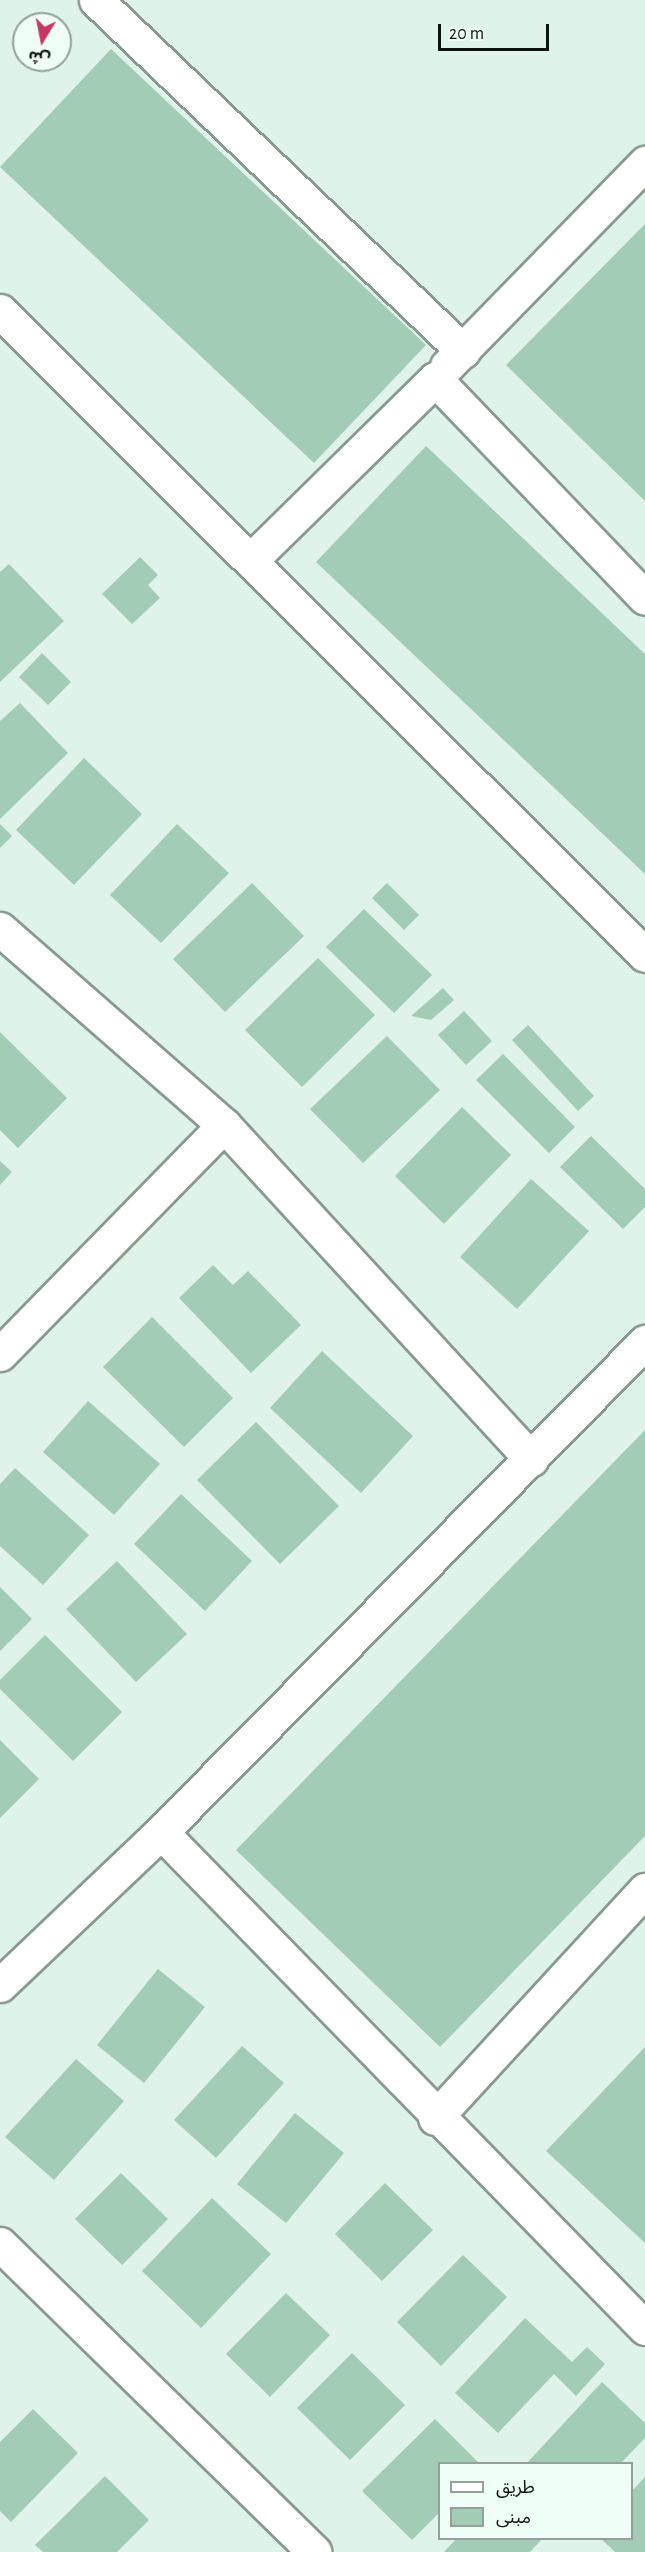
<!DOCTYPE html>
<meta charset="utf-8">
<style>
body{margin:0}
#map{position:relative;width:645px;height:2552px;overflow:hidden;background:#dff3e8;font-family:"Alegreya Sans","Noto Sans Arabic",sans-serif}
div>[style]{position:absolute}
.building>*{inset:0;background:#a3ccb6}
.roads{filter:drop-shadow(2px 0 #889a90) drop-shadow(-2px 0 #889a90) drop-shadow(0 2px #889a90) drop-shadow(0 -2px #889a90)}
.minor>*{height:33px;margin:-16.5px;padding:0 16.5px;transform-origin:16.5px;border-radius:16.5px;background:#fff}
.major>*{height:33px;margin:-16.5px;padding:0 16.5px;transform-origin:16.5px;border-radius:16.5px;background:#fff}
span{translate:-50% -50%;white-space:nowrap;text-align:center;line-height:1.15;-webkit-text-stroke:5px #effff6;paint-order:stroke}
.legend{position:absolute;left:438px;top:2462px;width:195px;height:78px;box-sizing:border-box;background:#effff6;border:2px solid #94a19a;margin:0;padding:8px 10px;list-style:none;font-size:18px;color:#0c130f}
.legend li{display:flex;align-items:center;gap:12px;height:30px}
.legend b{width:30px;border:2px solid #94a19a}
.north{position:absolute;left:12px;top:12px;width:60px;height:60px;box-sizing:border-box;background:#effff6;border:2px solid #94a19a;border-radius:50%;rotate:190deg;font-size:16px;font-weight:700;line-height:24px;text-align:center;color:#0c130f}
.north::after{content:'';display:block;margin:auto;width:21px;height:27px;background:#c63761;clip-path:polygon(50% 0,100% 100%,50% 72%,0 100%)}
.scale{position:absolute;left:438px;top:24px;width:111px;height:27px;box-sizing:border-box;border:3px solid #0c130f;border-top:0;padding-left:8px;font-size:18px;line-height:21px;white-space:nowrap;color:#0c130f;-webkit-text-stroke:4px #effff6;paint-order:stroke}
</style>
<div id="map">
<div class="building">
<i style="clip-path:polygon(111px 49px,426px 345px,314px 463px,0 167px)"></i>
<i style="clip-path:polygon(645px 224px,645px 501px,506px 365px)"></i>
<i style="clip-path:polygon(426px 446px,645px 654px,645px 874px,316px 562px)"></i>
<i style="clip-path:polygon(140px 557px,158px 575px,148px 585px,160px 598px,132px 624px,102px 594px)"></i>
<i style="clip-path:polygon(9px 564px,64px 621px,0 682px,0 572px)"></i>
<i style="clip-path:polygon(42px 653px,71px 682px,48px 705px,19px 677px)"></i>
<i style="clip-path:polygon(20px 703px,68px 753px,0 819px,0 721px)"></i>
<i style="clip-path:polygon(84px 758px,142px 814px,74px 885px,16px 830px)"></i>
<i style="clip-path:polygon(0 824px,12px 836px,0 848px)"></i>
<i style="clip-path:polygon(177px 824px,229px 873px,161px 943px,110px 895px)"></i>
<i style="clip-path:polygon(252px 883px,304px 936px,225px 1012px,173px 959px)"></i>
<i style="clip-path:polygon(387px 883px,419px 915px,404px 930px,372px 898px)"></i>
<i style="clip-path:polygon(364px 909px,432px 975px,394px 1013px,326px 947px)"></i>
<i style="clip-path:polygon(318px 958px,375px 1015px,302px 1087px,245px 1030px)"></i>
<i style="clip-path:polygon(443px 988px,454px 1000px,431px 1020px,411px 1016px)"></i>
<i style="clip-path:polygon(464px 1011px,492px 1041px,466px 1065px,438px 1035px)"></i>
<i style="clip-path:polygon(528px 1025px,594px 1096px,578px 1111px,512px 1040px)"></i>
<i style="clip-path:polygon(0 1032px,67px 1098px,18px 1148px,0 1130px)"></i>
<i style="clip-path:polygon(387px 1036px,440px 1090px,363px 1163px,310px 1109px)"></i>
<i style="clip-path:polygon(503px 1054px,575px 1127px,549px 1153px,476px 1080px)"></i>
<i style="clip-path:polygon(462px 1107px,511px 1155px,444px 1224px,395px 1176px)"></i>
<i style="clip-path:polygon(591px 1136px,645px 1189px,645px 1207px,623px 1229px,560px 1167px)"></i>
<i style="clip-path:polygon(0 1161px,12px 1172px,0 1185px)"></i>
<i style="clip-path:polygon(531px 1179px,589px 1231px,517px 1309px,460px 1257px)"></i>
<i style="clip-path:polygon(213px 1265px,233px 1285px,248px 1271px,301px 1325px,251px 1373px,179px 1298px)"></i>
<i style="clip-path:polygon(152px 1317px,233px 1398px,184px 1447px,103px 1367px)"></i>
<i style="clip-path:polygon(322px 1351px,413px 1436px,361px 1493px,270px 1408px)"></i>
<i style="clip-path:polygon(88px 1401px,160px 1464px,114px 1515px,43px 1452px)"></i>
<i style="clip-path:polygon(256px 1422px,339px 1506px,280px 1564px,197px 1480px)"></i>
<i style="clip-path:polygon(645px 1430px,645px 1836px,440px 2047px,236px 1850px)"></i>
<i style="clip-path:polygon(15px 1468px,89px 1535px,43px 1585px,0 1546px,0 1484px)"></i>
<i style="clip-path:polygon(181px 1494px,252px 1561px,205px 1611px,134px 1544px)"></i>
<i style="clip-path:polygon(117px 1561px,187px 1634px,136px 1682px,66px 1609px)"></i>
<i style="clip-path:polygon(0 1587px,32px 1619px,0 1651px)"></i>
<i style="clip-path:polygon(45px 1635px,122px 1712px,73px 1761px,0 1689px,0 1680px)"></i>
<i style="clip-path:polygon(0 1740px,39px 1779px,0 1818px)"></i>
<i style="clip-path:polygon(158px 1969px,205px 2007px,144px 2083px,97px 2045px)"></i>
<i style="clip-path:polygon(242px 2046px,284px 2083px,216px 2158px,174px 2120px)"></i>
<i style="clip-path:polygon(645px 2047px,645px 2243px,546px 2151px)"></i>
<i style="clip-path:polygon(76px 2059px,124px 2101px,54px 2180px,5px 2137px)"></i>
<i style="clip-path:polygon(295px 2113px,344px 2153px,286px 2223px,237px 2184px)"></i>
<i style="clip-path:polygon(121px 2173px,168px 2219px,122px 2265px,75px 2219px)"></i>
<i style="clip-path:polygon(385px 2183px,433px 2230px,382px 2281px,335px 2234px)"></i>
<i style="clip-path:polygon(212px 2198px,271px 2254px,201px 2328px,142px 2271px)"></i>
<i style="clip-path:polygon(463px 2255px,507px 2297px,441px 2366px,397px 2322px)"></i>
<i style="clip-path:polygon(286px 2293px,330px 2335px,270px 2397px,226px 2354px)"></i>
<i style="clip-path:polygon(525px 2318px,572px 2362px,587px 2347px,605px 2364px,576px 2396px,554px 2374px,498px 2433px,455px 2393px)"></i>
<i style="clip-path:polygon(352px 2353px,405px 2405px,350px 2460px,297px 2408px)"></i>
<i style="clip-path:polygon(602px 2382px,645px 2423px,645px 2438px,620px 2464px,526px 2464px)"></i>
<i style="clip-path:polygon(33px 2409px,78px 2453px,11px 2522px,0 2511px,0 2442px)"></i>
<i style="clip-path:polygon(435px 2419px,480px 2464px,440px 2464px,440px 2512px,412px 2540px,362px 2491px)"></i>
<i style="clip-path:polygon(105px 2476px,149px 2520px,117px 2552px,43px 2552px,35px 2545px)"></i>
<i style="clip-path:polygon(645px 2477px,645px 2552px,615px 2552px,600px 2538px,632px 2538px,632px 2491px)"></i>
<i style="clip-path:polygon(457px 2538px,543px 2538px,530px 2552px,444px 2552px)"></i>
</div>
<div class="roads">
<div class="minor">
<i style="left:96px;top:0;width:508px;rotate:43.72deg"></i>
<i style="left:447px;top:366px;width:284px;rotate:-45.7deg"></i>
<i style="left:252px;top:559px;width:257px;rotate:-44.5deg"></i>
<i style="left:435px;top:379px;width:303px;rotate:46.2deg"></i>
<i style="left:0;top:929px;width:298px;rotate:41.2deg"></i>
<i style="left:224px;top:1125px;width:454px;rotate:47.4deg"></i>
<i style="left:0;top:1354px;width:320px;rotate:-45.6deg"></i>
<i style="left:161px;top:1832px;width:693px;rotate:45.7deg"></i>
<i style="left:0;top:1985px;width:222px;rotate:-43.5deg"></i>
<i style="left:161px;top:1832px;width:689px;rotate:-45.35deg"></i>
<i style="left:435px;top:2118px;width:310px;rotate:-47.4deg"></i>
<i style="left:0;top:2244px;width:440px;rotate:44.4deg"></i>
</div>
<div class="major">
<i style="left:0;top:311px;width:911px;rotate:44.96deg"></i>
</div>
</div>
<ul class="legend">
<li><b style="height:8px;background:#fff"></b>طريق</li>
<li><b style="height:16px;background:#a3ccb6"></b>مبنى</li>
</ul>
<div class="north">ش</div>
<div class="scale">20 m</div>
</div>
